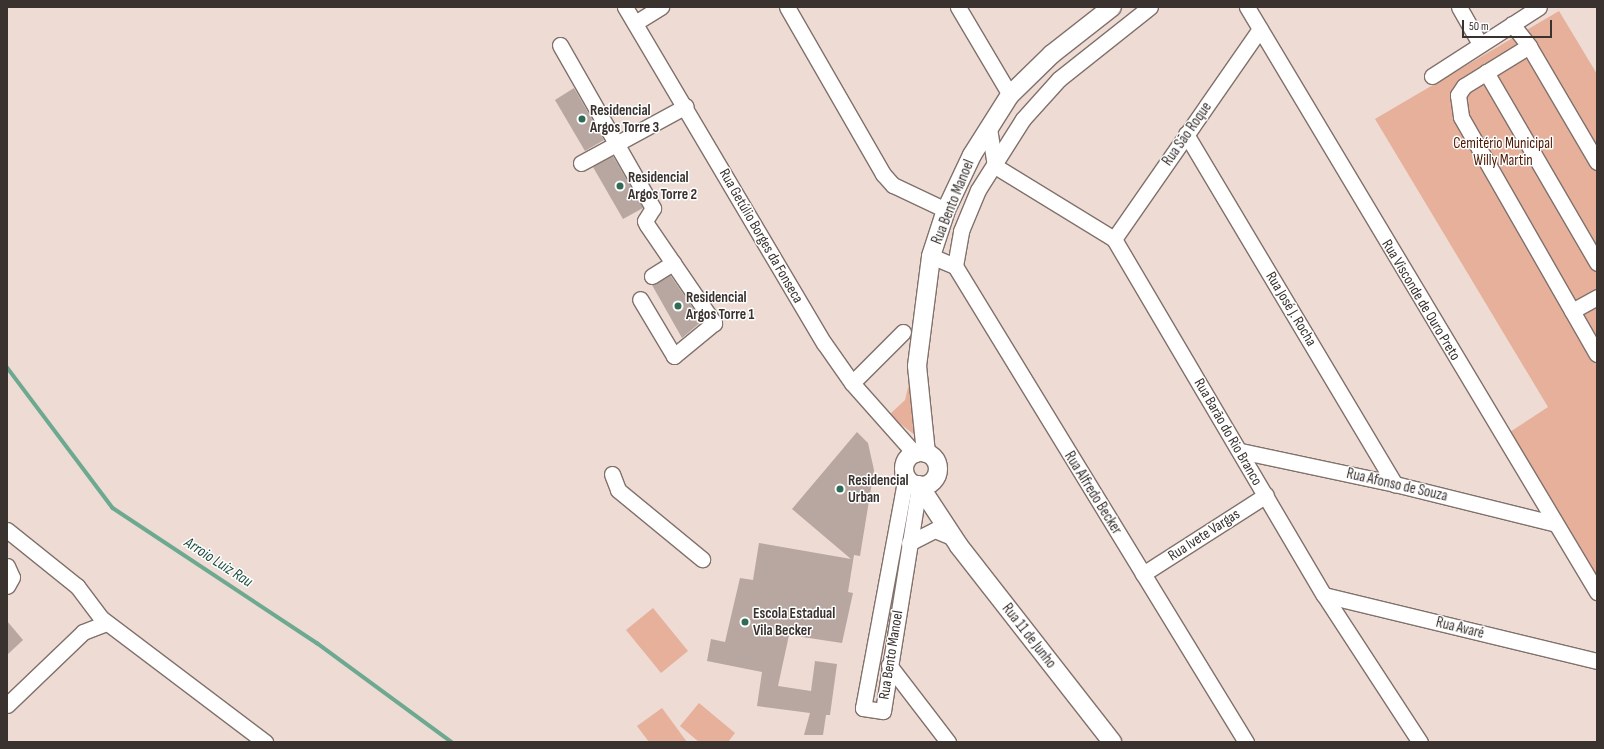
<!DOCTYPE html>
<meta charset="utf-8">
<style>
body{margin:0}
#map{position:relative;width:1604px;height:749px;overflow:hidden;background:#eddbd4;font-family:"Sofia Sans Condensed",sans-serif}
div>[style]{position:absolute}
.green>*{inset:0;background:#e6b09b}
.stream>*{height:3.5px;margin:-1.75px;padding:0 1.75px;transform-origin:1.75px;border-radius:1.75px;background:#6da890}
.building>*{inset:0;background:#b8a6a0}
.roads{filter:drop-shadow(1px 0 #81716b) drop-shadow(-1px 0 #81716b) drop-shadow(0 1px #81716b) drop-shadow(0 -1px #81716b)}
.minor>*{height:15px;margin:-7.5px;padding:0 7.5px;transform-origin:7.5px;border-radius:7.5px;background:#fff}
.major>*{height:18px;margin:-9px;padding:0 9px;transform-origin:9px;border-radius:9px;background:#fff}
.major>.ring{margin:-9px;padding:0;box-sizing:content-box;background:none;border:18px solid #fff;border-radius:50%}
.dots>*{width:11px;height:11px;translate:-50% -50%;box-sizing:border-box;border:2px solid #fff;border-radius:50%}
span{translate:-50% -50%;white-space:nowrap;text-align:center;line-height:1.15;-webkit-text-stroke:3px #fff;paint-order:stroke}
.poi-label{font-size:15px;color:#39322f;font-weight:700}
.left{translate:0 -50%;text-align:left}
.street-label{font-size:15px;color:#39322f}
.park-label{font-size:15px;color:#4c1a05}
.water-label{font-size:16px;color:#1d4e3d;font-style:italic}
.frame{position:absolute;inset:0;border:8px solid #39322f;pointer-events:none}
.scale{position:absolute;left:1462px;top:20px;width:90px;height:18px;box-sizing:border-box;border:2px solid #39322f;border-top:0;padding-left:5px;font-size:12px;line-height:14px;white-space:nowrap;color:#39322f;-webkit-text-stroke:3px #fff;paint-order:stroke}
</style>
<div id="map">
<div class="green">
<i style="clip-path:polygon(1559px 11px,1597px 74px,1597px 578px,1510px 432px,1548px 407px,1375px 119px)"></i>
<i style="clip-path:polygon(910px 379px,916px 436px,889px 415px,905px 400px)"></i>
<i style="clip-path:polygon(653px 608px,688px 651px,661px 673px,626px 630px)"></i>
<i style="clip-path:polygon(699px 703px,735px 733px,728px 742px,699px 742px,680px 726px)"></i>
<i style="clip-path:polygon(662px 708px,687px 742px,649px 742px,637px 726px)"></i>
</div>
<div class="stream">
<i style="left:7px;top:367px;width:176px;rotate:53.1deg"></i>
<i style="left:113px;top:508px;width:245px;rotate:33.5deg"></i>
<i style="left:317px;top:643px;width:167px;rotate:36.3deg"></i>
</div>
<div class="building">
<i style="clip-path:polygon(574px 88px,604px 140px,585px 151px,555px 100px)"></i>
<i style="clip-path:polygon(613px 156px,643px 208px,623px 219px,593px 167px)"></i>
<i style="clip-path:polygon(670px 275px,702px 321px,682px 338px,652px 285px)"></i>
<i style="clip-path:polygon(857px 432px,868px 443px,874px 470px,860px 556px,854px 555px,848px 592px,853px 593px,842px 643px,789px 635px,778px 686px,811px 691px,815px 661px,837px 664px,830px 715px,826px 715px,823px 735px,804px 735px,810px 713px,757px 706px,762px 672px,707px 661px,711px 639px,725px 642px,740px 578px,753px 580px,759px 543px,851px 559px,792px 509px)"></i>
<i style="clip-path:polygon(7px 621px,23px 640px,7px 655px)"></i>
</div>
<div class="roads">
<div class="minor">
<i style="left:625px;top:7px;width:391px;rotate:59.4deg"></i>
<i style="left:824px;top:343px;width:49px;rotate:55deg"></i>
<i style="left:852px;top:383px;width:95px;rotate:48.4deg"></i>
<i style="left:787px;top:7px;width:193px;rotate:60.1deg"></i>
<i style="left:883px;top:174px;width:15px;rotate:48deg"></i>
<i style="left:893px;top:185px;width:59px;rotate:25.3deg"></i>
<i style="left:958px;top:7px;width:102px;rotate:59.4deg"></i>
<i style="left:1247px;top:7px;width:682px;rotate:59.11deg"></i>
<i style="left:1459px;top:7px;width:43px;rotate:60.4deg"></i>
<i style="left:635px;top:23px;width:31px;rotate:-32deg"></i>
<i style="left:1512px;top:24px;width:28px;rotate:52deg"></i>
<i style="left:560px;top:45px;width:188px;rotate:60.3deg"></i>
<i style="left:653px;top:208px;width:15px;rotate:122deg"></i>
<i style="left:645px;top:221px;width:4px;rotate:63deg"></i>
<i style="left:647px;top:225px;width:119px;rotate:55.6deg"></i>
<i style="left:714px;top:323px;width:52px;rotate:140.5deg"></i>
<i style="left:674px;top:356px;width:66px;rotate:-120.8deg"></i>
<i style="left:1486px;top:72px;width:221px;rotate:59.8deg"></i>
<i style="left:1432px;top:76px;width:127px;rotate:-32.8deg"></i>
<i style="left:989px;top:128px;width:38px;rotate:81deg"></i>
<i style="left:1186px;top:134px;width:408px;rotate:59.2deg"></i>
<i style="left:1597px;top:162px;width:134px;rotate:-120.4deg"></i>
<i style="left:1529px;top:46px;width:76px;rotate:148.4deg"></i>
<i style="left:1464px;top:86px;width:11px;rotate:124deg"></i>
<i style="left:1458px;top:95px;width:22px;rotate:82deg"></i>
<i style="left:1461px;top:117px;width:273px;rotate:60.2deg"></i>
<i style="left:581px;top:163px;width:119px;rotate:-28.5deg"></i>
<i style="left:995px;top:166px;width:140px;rotate:31.5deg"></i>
<i style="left:1114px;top:239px;width:413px;rotate:59.5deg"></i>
<i style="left:1324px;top:595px;width:176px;rotate:56.9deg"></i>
<i style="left:1114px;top:239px;width:256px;rotate:-55.2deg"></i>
<i style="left:931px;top:256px;width:26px;rotate:23deg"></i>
<i style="left:955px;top:266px;width:558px;rotate:58.56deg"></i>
<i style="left:955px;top:266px;width:36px;rotate:-80deg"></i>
<i style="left:961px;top:231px;width:44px;rotate:-67.5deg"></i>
<i style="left:978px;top:190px;width:84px;rotate:-57.6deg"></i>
<i style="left:1023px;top:119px;width:54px;rotate:-48deg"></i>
<i style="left:1059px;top:79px;width:116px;rotate:-38.4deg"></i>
<i style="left:652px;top:276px;width:25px;rotate:-32deg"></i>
<i style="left:1572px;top:311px;width:29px;rotate:-29deg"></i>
<i style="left:852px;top:383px;width:72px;rotate:-45deg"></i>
<i style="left:1240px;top:451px;width:158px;rotate:12deg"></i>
<i style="left:1395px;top:484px;width:163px;rotate:13.9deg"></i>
<i style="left:612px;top:474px;width:17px;rotate:69deg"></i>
<i style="left:618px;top:490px;width:109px;rotate:39.4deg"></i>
<i style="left:906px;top:476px;width:236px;rotate:100.5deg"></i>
<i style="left:863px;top:708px;width:20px;rotate:9deg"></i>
<i style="left:883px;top:711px;width:229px;rotate:-80.9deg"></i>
<i style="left:7px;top:530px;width:90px;rotate:38.7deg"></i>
<i style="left:77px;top:586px;width:40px;rotate:53deg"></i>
<i style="left:101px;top:618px;width:206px;rotate:37.1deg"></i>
<i style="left:909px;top:543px;width:29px;rotate:-27deg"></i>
<i style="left:935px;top:530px;width:21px;rotate:23deg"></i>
<i style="left:7px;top:566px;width:12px;rotate:66deg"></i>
<i style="left:12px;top:577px;width:10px;rotate:119deg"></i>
<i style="left:1143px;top:574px;width:146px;rotate:-32.7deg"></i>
<i style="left:1324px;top:595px;width:281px;rotate:13.6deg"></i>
<i style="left:889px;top:665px;width:97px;rotate:52.5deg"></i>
<i style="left:7px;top:705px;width:105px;rotate:-43.8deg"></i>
<i style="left:83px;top:632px;width:25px;rotate:-21deg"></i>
</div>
<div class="major">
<i class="ring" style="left:904px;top:452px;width:16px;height:16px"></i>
<i style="left:926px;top:453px;width:87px;rotate:-95.9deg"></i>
<i style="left:917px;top:366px;width:111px;rotate:-82.7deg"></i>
<i style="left:931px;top:256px;width:48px;rotate:-71.9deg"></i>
<i style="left:946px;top:210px;width:61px;rotate:-64.7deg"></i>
<i style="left:972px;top:155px;width:71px;rotate:-57.7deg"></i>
<i style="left:1010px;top:95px;width:59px;rotate:-44.3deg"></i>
<i style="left:1052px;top:54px;width:76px;rotate:-38.1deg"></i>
<i style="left:919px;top:485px;width:73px;rotate:56.7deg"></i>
<i style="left:959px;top:546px;width:249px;rotate:52deg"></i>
</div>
</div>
<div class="dots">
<i style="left:582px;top:119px;background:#306b56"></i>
<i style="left:620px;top:186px;background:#306b56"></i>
<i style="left:678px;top:306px;background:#306b56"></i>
<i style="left:840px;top:489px;background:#306b56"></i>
<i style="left:745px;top:622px;background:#306b56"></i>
</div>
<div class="poi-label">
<span class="left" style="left:590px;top:119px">Residencial<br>Argos Torre 3</span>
<span class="left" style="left:628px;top:186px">Residencial<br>Argos Torre 2</span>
<span class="left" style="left:686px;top:306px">Residencial<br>Argos Torre 1</span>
<span class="left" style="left:848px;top:489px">Residencial<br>Urban</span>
<span class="left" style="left:753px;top:622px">Escola Estadual<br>Vila Becker</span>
</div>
<div class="street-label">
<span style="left:1187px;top:134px;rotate:-55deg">Rua São Roque</span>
<span style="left:953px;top:202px;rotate:-68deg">Rua Bento Manoel</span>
<span style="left:761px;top:236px;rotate:60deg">Rua Getúlio Borges da Fonseca</span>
<span style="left:1421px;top:300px;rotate:59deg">Rua Visconde de Ouro Preto</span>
<span style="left:1291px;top:309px;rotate:59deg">Rua José J. Rocha</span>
<span style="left:1228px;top:432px;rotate:60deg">Rua Barão do Rio Branco</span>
<span style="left:1397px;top:485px;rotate:13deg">Rua Afonso de Souza</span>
<span style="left:1093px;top:493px;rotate:58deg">Rua Alfredo Becker</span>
<span style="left:1204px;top:535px;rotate:-33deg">Rua Ivete Vargas</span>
<span style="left:1460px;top:628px;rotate:14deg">Rua Avaré</span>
<span style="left:1029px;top:636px;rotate:52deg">Rua 11 de Junho</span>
<span style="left:891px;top:655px;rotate:-81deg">Rua Bento Manoel</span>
</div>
<div class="park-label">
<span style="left:1503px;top:152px">Cemitério Municipal<br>Willy Martin</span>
</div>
<div class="water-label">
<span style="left:218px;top:563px;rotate:33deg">Arroio Luiz Rau</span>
</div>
<div class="frame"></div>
<div class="scale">50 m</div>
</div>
